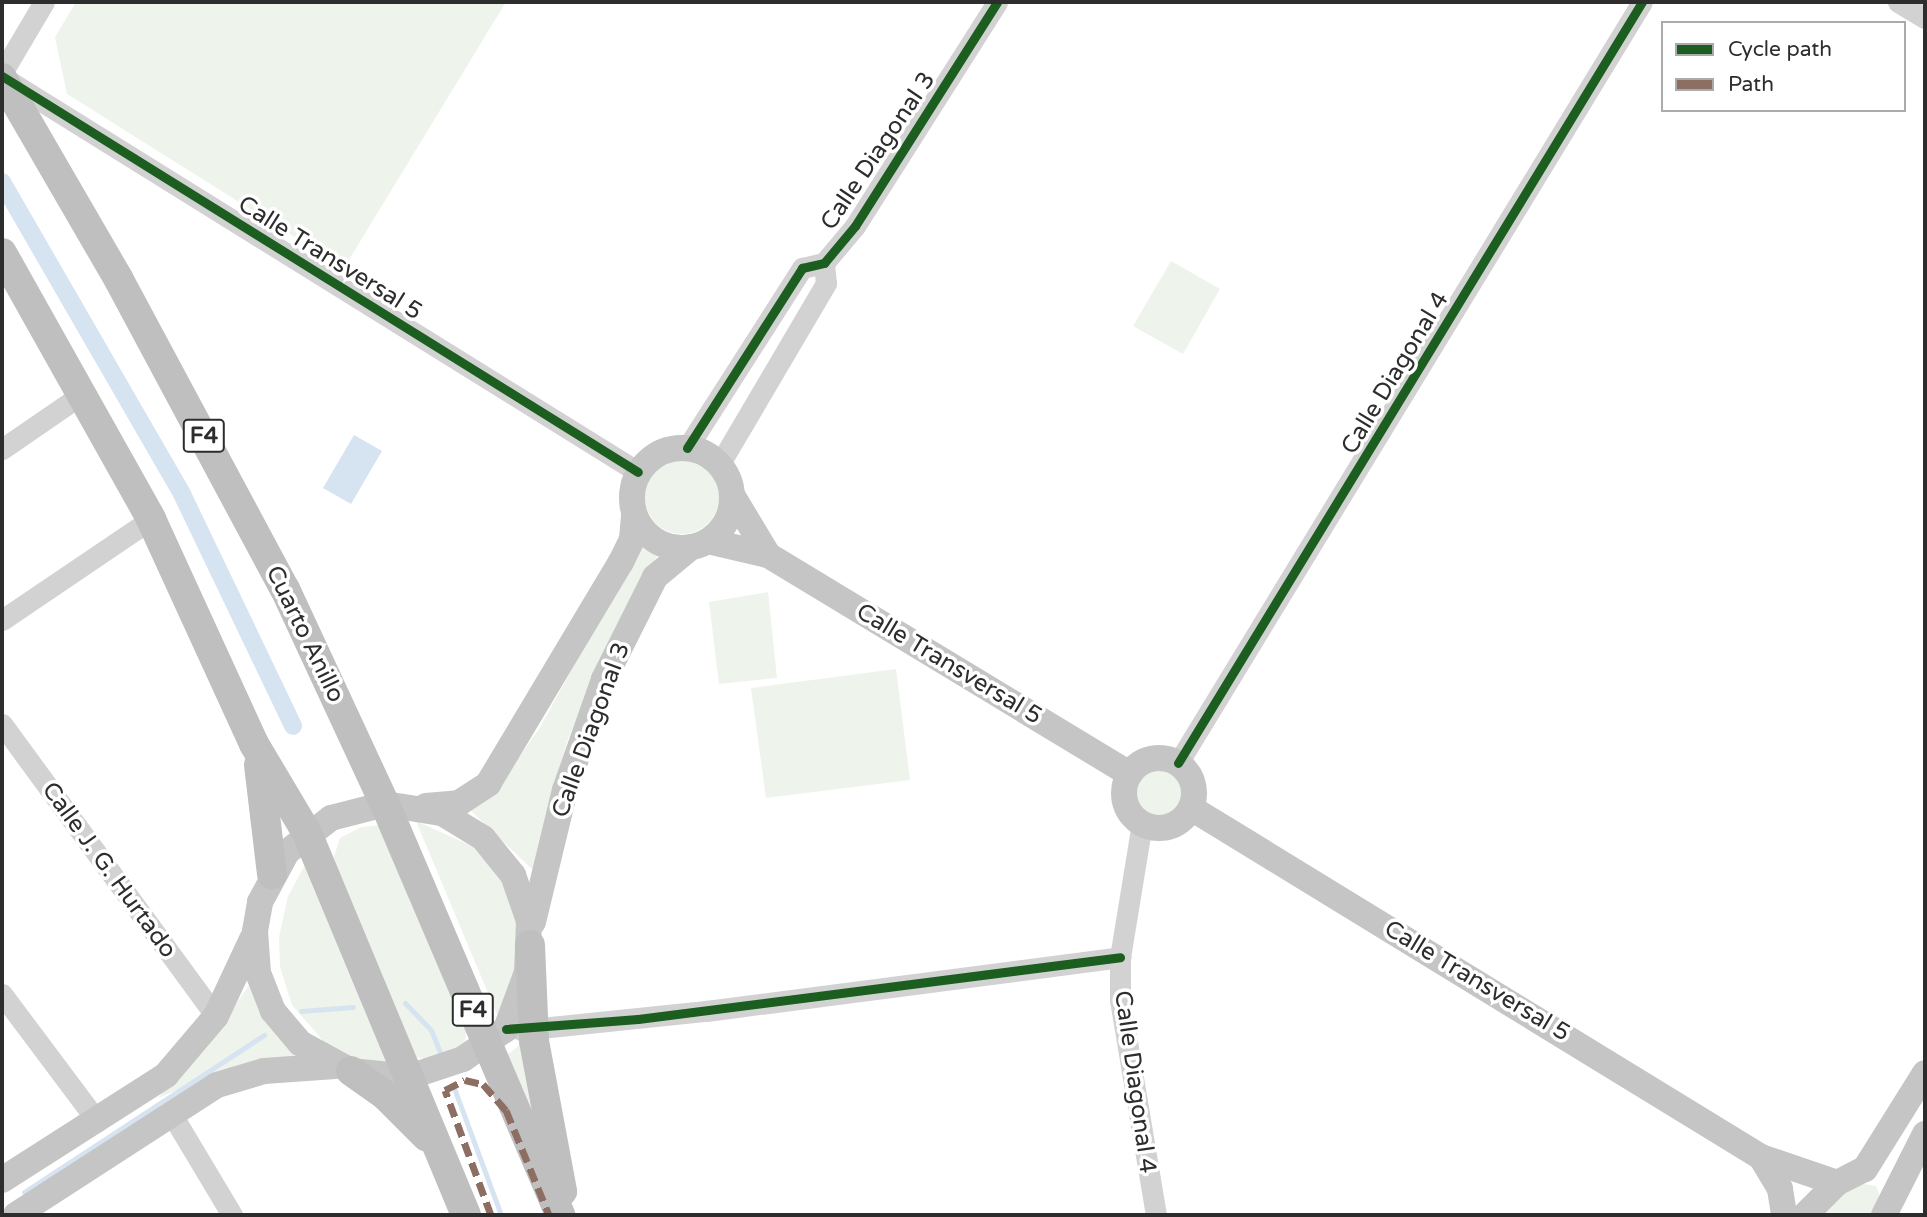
<!DOCTYPE html>
<style>
body{margin:0}
#map{position:relative;width:1927px;height:1217px;overflow:hidden;background:#fff;font-family:"Varela Round",sans-serif}
div>[style]{position:absolute}
.green>*{inset:0;background:#eef4eb}
.round{border-radius:50%}
.water>*{inset:0;background:#d6e3f1}
.stream>*{height:5px;margin:-2.5px;padding:0 2.5px;transform-origin:2.5px;border-radius:2.5px;background:#d6e3f1}
.canal>*{height:18px;margin:-9px;padding:0 9px;transform-origin:9px;border-radius:9px;background:#d6e3f1}
.minor>*{height:21px;margin:-10.5px;padding:0 10.5px;transform-origin:10.5px;border-radius:10.5px;background:#d2d2d2}
.major>*{height:26px;margin:-13px;padding:0 13px;transform-origin:13px;border-radius:13px;background:#c5c5c5}
.major>.ring{margin:-13px;padding:0;box-sizing:content-box;background:none;border:26px solid #c5c5c5;border-radius:50%}
.highway>*{height:30px;margin:-15px;padding:0 15px;transform-origin:15px;border-radius:15px;background:#bfbfbf}
.quiet>*{height:7px;margin-top:-3.5px;transform-origin:0;background:repeating-linear-gradient(90deg,#8d6e63 0 14px,transparent 0 21px)}
.cycleway>*{height:9px;margin:-4.5px;padding:0 4.5px;transform-origin:4.5px;border-radius:4.5px;background:#1b5e20}
span{translate:-50% -50%;white-space:nowrap;text-align:center;line-height:1.15;-webkit-text-stroke:7px #fff;paint-order:stroke}
.shield-label span{padding:2px 5px;background:#fff;border:2px solid;border-radius:5px;-webkit-text-stroke-width:0}
.shield-label{font-size:23px;color:#2d2d2d;font-weight:700}
.street-label{font-size:24px;color:#2d2d2d}
.frame{position:absolute;inset:0;border:4px solid #2d2d2d;pointer-events:none}
.legend{position:absolute;left:1661px;top:21px;width:245px;height:91px;box-sizing:border-box;background:#fff;border:2px solid #ababab;margin:0;padding:9px 12px;list-style:none;font-size:21px;color:#2d2d2d}
.legend li{display:flex;align-items:center;gap:14px;height:35px}
.legend b{width:35px;border:2px solid #ababab}
</style>
<div id="map">
<div class="green">
<i style="clip-path:polygon(76px 2px,506px 2px,344px 268px,67px 94px,55px 37px)"></i>
<i style="clip-path:polygon(1171px 261px,1220px 289px,1183px 354px,1133px 326px)"></i>
<i class="round" style="left:645px;top:460px;width:74px;height:74px"></i>
<i style="clip-path:polygon(641px 544px,657px 556px,608px 646px,568px 739px,546px 813px,536px 873px,471px 811px,496px 789px,539px 729px)"></i>
<i style="clip-path:polygon(768px 592px,777px 678px,719px 684px,709px 602px)"></i>
<i style="clip-path:polygon(896px 669px,910px 780px,766px 798px,751px 688px)"></i>
<i class="round" style="left:1132px;top:766px;width:52px;height:52px"></i>
<i style="clip-path:polygon(416px 821px,472px 846px,509px 888px,523px 955px,498px 1017px)"></i>
<i style="clip-path:polygon(381px 825px,469px 1022px,464px 1045px,429px 1060px,412px 1056px,331px 866px,340px 838px,361px 827px)"></i>
<i style="clip-path:polygon(305px 865px,395px 1066px,353px 1059px,326px 1044px,292px 1005px,280px 967px,279px 937px,288px 896px)"></i>
<i style="clip-path:polygon(254px 978px,301px 1060px,199px 1081px,158px 1098px,222px 1024px)"></i>
<i style="clip-path:polygon(525px 1040px,546px 1159px,505px 1057px)"></i>
<i style="clip-path:polygon(1864px 1184px,1876px 1186px,1881px 1200px,1873px 1215px,1818px 1215px,1840px 1193px)"></i>
</div>
<div class="water">
<i style="clip-path:polygon(354px 435px,382px 451px,351px 504px,323px 488px)"></i>
</div>
<div class="stream">
<i style="left:405px;top:1003px;width:37px;rotate:46deg"></i>
<i style="left:431px;top:1030px;width:27px;rotate:68deg"></i>
<i style="left:301px;top:1011px;width:52px;rotate:-4.4deg"></i>
<i style="left:454px;top:1088px;width:135px;rotate:69.7deg"></i>
<i style="left:24px;top:1192px;width:287px;rotate:-33.2deg"></i>
</div>
<div class="canal">
<i style="left:2px;top:182px;width:360px;rotate:60deg"></i>
<i style="left:182px;top:494px;width:257px;rotate:64.4deg"></i>
</div>
<div class="minor">
<i style="left:1898px;top:2px;width:31px;rotate:31deg"></i>
<i style="left:2px;top:73px;width:82px;rotate:-59.4deg"></i>
<i style="left:4px;top:78px;width:746px;rotate:31.86deg"></i>
<i style="left:687px;top:448px;width:214px;rotate:-57.4deg"></i>
<i style="left:802px;top:268px;width:23px;rotate:-13deg"></i>
<i style="left:824px;top:263px;width:48px;rotate:-50deg"></i>
<i style="left:855px;top:226px;width:265px;rotate:-57.6deg"></i>
<i style="left:2px;top:449px;width:97px;rotate:-34.5deg"></i>
<i style="left:719px;top:465px;width:211px;rotate:-59.5deg"></i>
<i style="left:826px;top:283px;width:20px;rotate:-96deg"></i>
<i style="left:2px;top:620px;width:180px;rotate:-34.1deg"></i>
<i style="left:2px;top:724px;width:362px;rotate:53.8deg"></i>
<i style="left:1178px;top:763px;width:891px;rotate:-58.63deg"></i>
<i style="left:1142px;top:823px;width:136px;rotate:99.3deg"></i>
<i style="left:1120px;top:957px;width:43px;rotate:90deg"></i>
<i style="left:1120px;top:1000px;width:218px;rotate:80.5deg"></i>
<i style="left:2px;top:994px;width:159px;rotate:53.2deg"></i>
<i style="left:521px;top:1030px;width:186px;rotate:-5.9deg"></i>
<i style="left:706px;top:1011px;width:418px;rotate:-7.4deg"></i>
<i style="left:171px;top:1113px;width:119px;rotate:59.1deg"></i>
</div>
<div class="major">
<i class="ring" style="left:632px;top:448px;width:74px;height:74px"></i>
<i style="left:732px;top:495px;width:70px;rotate:59deg"></i>
<i style="left:708px;top:541px;width:62px;rotate:13.1deg"></i>
<i style="left:768px;top:555px;width:423px;rotate:31.2deg"></i>
<i class="ring" style="left:1124px;top:758px;width:44px;height:44px"></i>
<i style="left:385px;top:804px;width:58px;rotate:9deg"></i>
<i style="left:442px;top:813px;width:48px;rotate:31.4deg"></i>
<i style="left:483px;top:838px;width:48px;rotate:51deg"></i>
<i style="left:513px;top:875px;width:49px;rotate:70.8deg"></i>
<i style="left:529px;top:921px;width:51px;rotate:92.2deg"></i>
<i style="left:527px;top:972px;width:61px;rotate:110.2deg"></i>
<i style="left:506px;top:1029px;width:52px;rotate:145.1deg"></i>
<i style="left:463px;top:1059px;width:57px;rotate:161.6deg"></i>
<i style="left:409px;top:1077px;width:58px;rotate:-174.1deg"></i>
<i style="left:351px;top:1071px;width:58px;rotate:-151.2deg"></i>
<i style="left:300px;top:1043px;width:42px;rotate:-130.2deg"></i>
<i style="left:273px;top:1011px;width:41px;rotate:-111.5deg"></i>
<i style="left:258px;top:973px;width:42px;rotate:-94.1deg"></i>
<i style="left:255px;top:931px;width:29px;rotate:-80deg"></i>
<i style="left:260px;top:902px;width:57px;rotate:-61.6deg"></i>
<i style="left:287px;top:852px;width:56px;rotate:-37.7deg"></i>
<i style="left:331px;top:818px;width:56px;rotate:-14.5deg"></i>
<i style="left:426px;top:806px;width:33px;rotate:-5deg"></i>
<i style="left:459px;top:803px;width:35px;rotate:-33deg"></i>
<i style="left:488px;top:784px;width:259px;rotate:-59.1deg"></i>
<i style="left:621px;top:562px;width:25px;rotate:-64deg"></i>
<i style="left:632px;top:539px;width:24px;rotate:-85deg"></i>
<i style="left:1191px;top:808px;width:668px;rotate:31.48deg"></i>
<i style="left:1761px;top:1157px;width:80px;rotate:18.9deg"></i>
<i style="left:533px;top:922px;width:136px;rotate:-76.4deg"></i>
<i style="left:565px;top:790px;width:118px;rotate:-70.6deg"></i>
<i style="left:604px;top:679px;width:114px;rotate:-63.4deg"></i>
<i style="left:655px;top:577px;width:47px;rotate:-39.8deg"></i>
<i style="left:1761px;top:1157px;width:37px;rotate:59deg"></i>
<i style="left:1780px;top:1189px;width:26px;rotate:81deg"></i>
<i style="left:2px;top:1180px;width:195px;rotate:-32.6deg"></i>
<i style="left:166px;top:1075px;width:77px;rotate:-49.7deg"></i>
<i style="left:216px;top:1016px;width:85px;rotate:-64.9deg"></i>
<i style="left:16px;top:1215px;width:239px;rotate:-32.9deg"></i>
<i style="left:217px;top:1085px;width:49px;rotate:-16.6deg"></i>
<i style="left:264px;top:1071px;width:71px;rotate:-4deg"></i>
<i style="left:1805px;top:1215px;width:45px;rotate:-45deg"></i>
<i style="left:1837px;top:1183px;width:31px;rotate:-27deg"></i>
<i style="left:1865px;top:1169px;width:113px;rotate:-58deg"></i>
<i style="left:1884px;top:1215px;width:91px;rotate:-63.2deg"></i>
</div>
<div class="highway">
<i style="left:2px;top:78px;width:233px;rotate:59.9deg"></i>
<i style="left:119px;top:280px;width:351px;rotate:61.8deg"></i>
<i style="left:285px;top:589px;width:237px;rotate:65.1deg"></i>
<i style="left:385px;top:804px;width:447px;rotate:66.9deg"></i>
<i style="left:2px;top:253px;width:305px;rotate:60.7deg"></i>
<i style="left:151px;top:519px;width:247px;rotate:65.4deg"></i>
<i style="left:254px;top:744px;width:104px;rotate:59.2deg"></i>
<i style="left:307px;top:833px;width:414px;rotate:67.4deg"></i>
<i style="left:259px;top:765px;width:110px;rotate:83.2deg"></i>
<i style="left:530px;top:945px;width:96px;rotate:87.6deg"></i>
<i style="left:534px;top:1041px;width:153px;rotate:79.4deg"></i>
<i style="left:351px;top:1071px;width:42px;rotate:35.2deg"></i>
<i style="left:385px;top:1095px;width:59px;rotate:45deg"></i>
</div>
<div class="quiet">
<i style="left:491px;top:1215px;width:133px;rotate:-110.2deg"></i>
<i style="left:445px;top:1090px;width:22px;rotate:-27deg"></i>
<i style="left:465px;top:1080px;width:18px;rotate:13deg"></i>
<i style="left:483px;top:1084px;width:35px;rotate:49deg"></i>
<i style="left:506px;top:1110px;width:113px;rotate:67.7deg"></i>
</div>
<div class="cycleway">
<i style="left:2px;top:76px;width:749px;rotate:31.91deg"></i>
<i style="left:687px;top:448px;width:214px;rotate:-57.4deg"></i>
<i style="left:802px;top:268px;width:23px;rotate:-13deg"></i>
<i style="left:824px;top:263px;width:48px;rotate:-50deg"></i>
<i style="left:855px;top:226px;width:265px;rotate:-57.6deg"></i>
<i style="left:1178px;top:763px;width:891px;rotate:-58.63deg"></i>
<i style="left:506px;top:1029px;width:132px;rotate:-4.3deg"></i>
<i style="left:638px;top:1019px;width:486px;rotate:-7.3deg"></i>
</div>
<div class="shield-label">
<span style="left:204px;top:436px">F4</span>
<span style="left:473px;top:1010px">F4</span>
</div>
<div class="street-label">
<span style="left:878px;top:151px;rotate:-56deg">Calle Diagonal 3</span>
<span style="left:330px;top:258px;rotate:32deg">Calle Transversal 5</span>
<span style="left:1395px;top:373px;rotate:-59deg">Calle Diagonal 4</span>
<span style="left:305px;top:634px;rotate:64deg">Cuarto Anillo</span>
<span style="left:949px;top:664px;rotate:31deg">Calle Transversal 5</span>
<span style="left:591px;top:730px;rotate:-70deg">Calle Diagonal 3</span>
<span style="left:109px;top:870px;rotate:54deg">Calle J. G. Hurtado</span>
<span style="left:1477px;top:981px;rotate:31deg">Calle Transversal 5</span>
<span style="left:1135px;top:1082px;rotate:82deg">Calle Diagonal 4</span>
</div>
<div class="frame"></div>
<ul class="legend">
<li><b style="height:9px;background:#1b5e20"></b>Cycle path</li>
<li><b style="height:9px;background:#8d6e63"></b>Path</li>
</ul>
</div>
